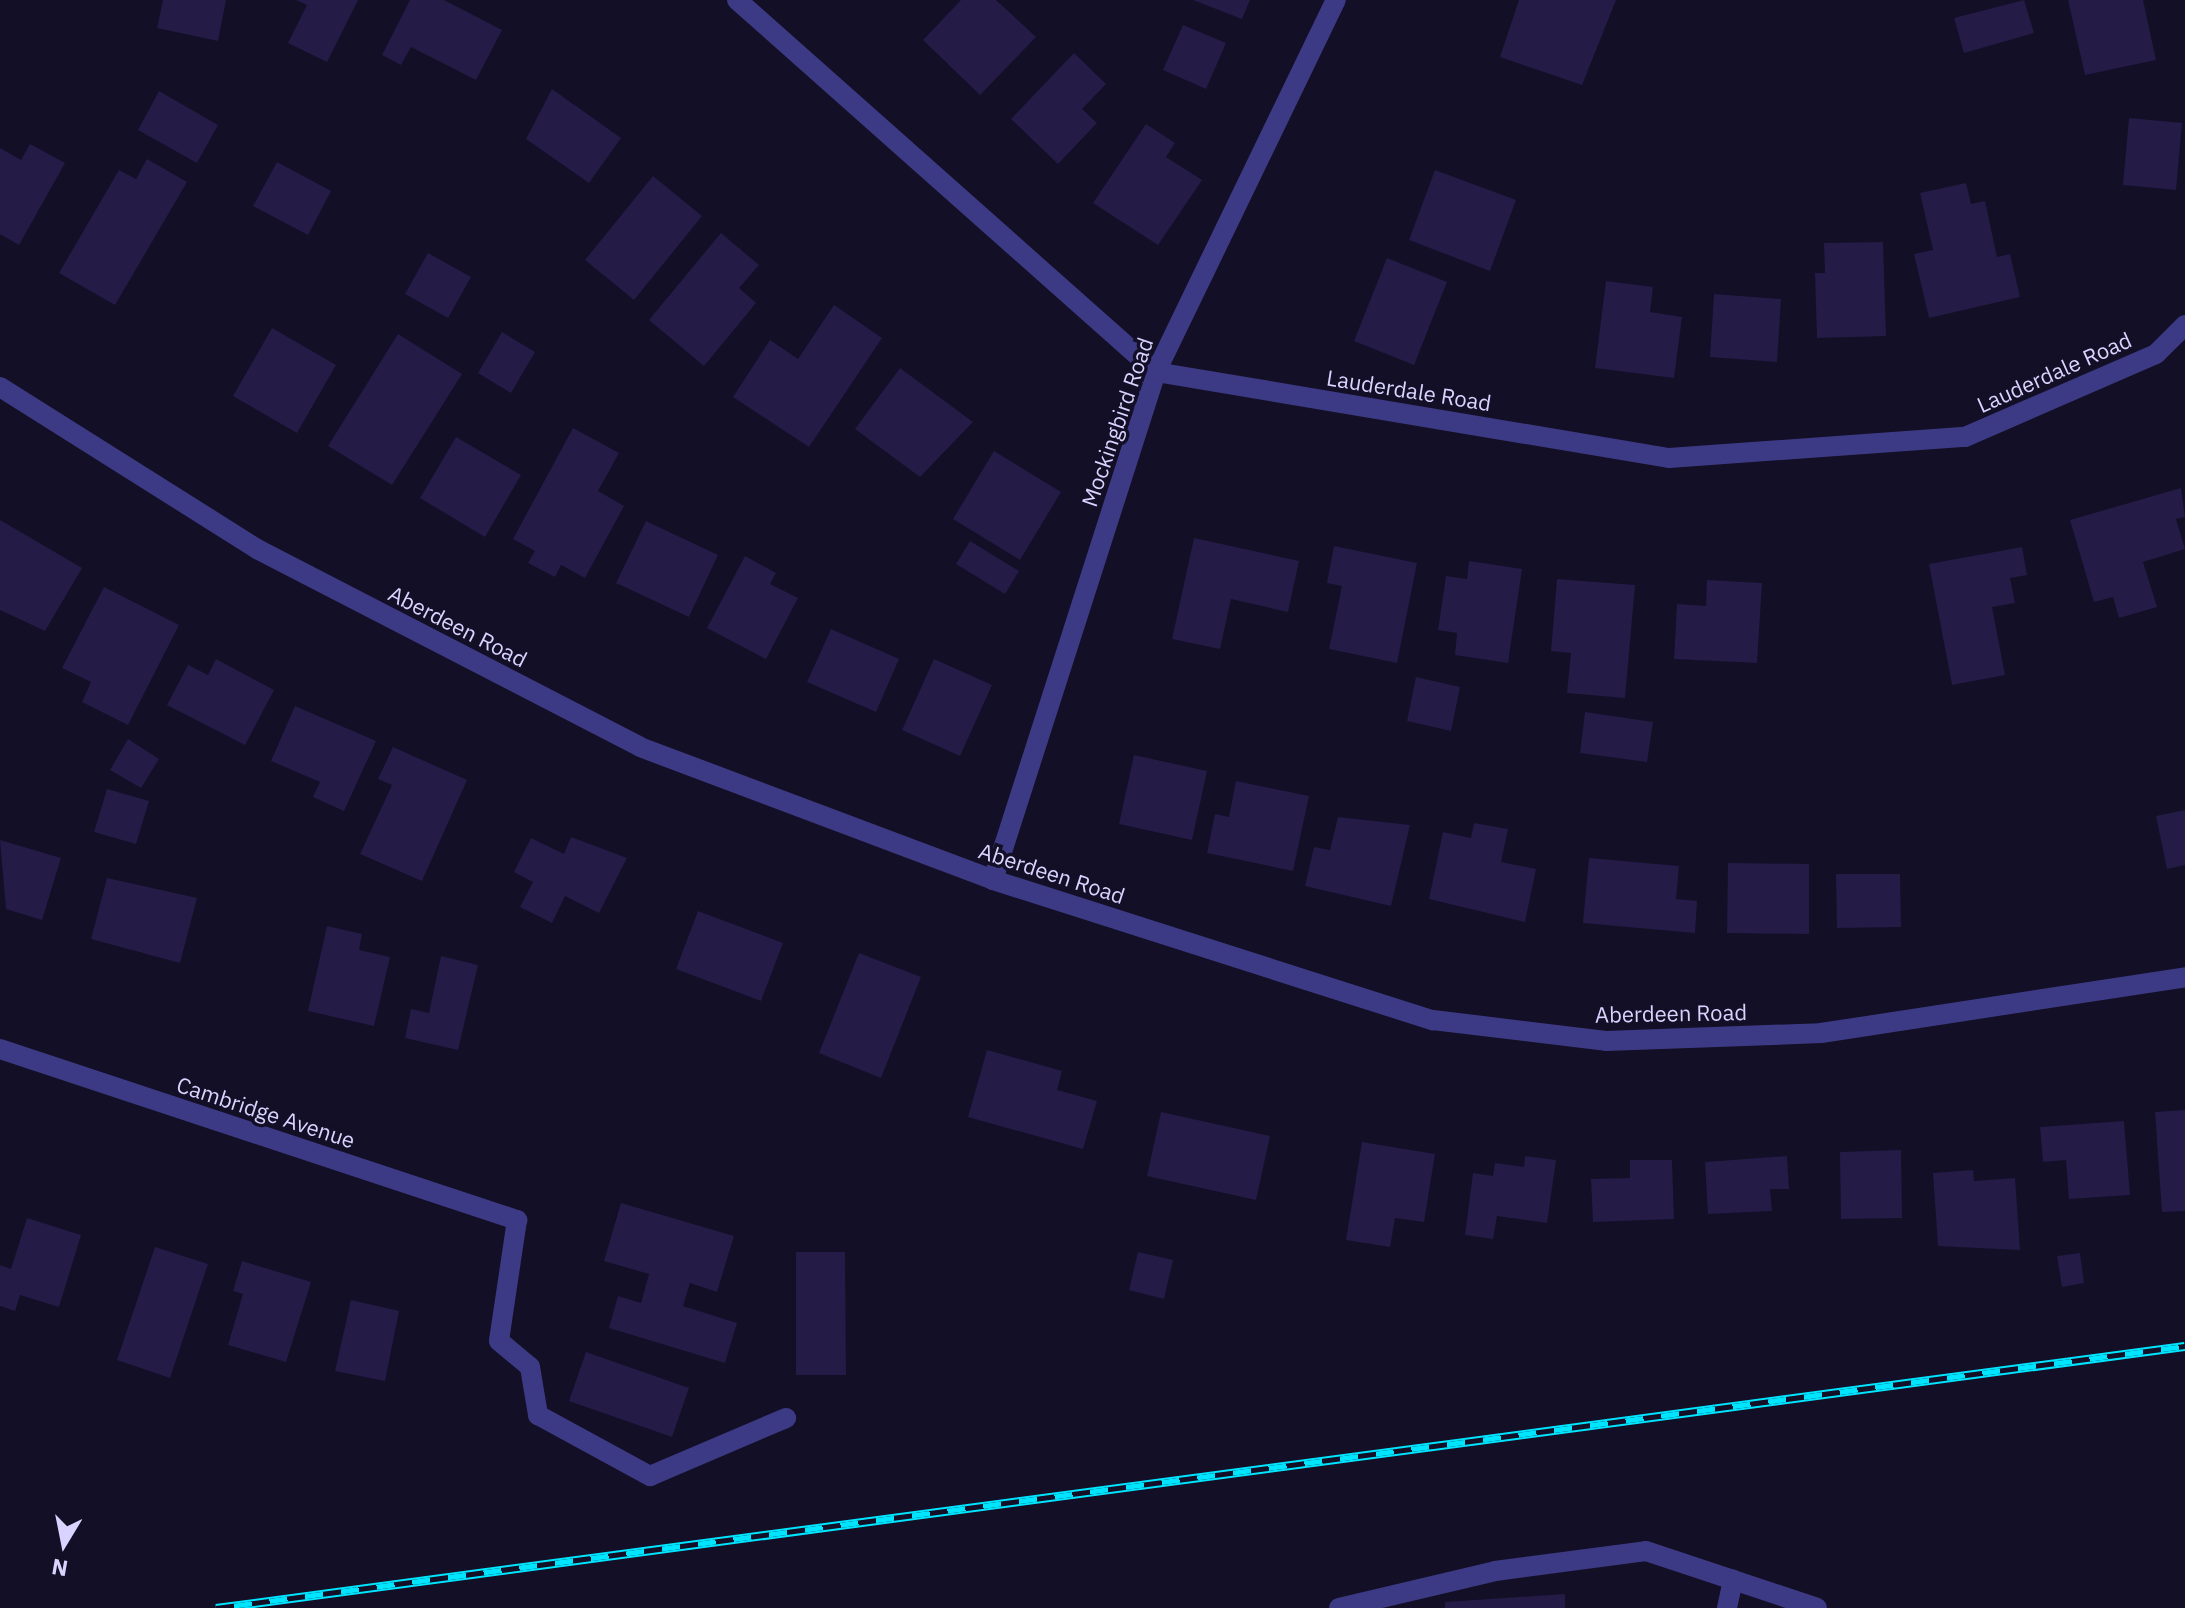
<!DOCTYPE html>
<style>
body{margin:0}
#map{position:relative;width:2185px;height:1608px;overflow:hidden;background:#130f26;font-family:"IBM Plex Sans",sans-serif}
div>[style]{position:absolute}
.building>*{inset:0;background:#241b47}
.lane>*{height:20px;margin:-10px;padding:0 10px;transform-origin:10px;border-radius:10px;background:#3d3a85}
.street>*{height:20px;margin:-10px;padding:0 10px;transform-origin:10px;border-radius:10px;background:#3d3a85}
.rail>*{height:9px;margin-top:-4.5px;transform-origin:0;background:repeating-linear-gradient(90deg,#130f26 0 18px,#00e5ff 0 36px);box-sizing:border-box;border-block:2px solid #00e5ff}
span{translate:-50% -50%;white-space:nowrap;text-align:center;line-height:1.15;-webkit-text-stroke:7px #130f26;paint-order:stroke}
.street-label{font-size:22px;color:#d9d4ff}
.north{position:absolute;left:24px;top:1504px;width:80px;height:80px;-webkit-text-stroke:6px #130f26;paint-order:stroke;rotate:190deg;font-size:22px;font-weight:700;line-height:32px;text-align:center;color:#d9d4ff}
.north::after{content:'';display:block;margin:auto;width:28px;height:36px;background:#d9d4ff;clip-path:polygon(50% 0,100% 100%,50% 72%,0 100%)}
</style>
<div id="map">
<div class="building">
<i style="clip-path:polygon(163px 0,226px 0,218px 41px,157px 28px)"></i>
<i style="clip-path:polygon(296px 0,358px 0,327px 62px,288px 43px,307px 5px)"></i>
<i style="clip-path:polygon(410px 0,444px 0,502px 30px,476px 80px,411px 47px,401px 65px,382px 55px)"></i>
<i style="clip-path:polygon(961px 0,996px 0,1036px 37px,980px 95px,923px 40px)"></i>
<i style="clip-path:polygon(1193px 0,1250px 0,1242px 19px)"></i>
<i style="clip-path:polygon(1519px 0,1616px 0,1582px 85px,1500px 57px)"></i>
<i style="clip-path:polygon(2024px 0,2034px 33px,1964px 53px,1954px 18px)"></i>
<i style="clip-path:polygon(2068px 0,2143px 0,2156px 60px,2085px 75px)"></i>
<i style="clip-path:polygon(1183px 25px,1226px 43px,1206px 89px,1163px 70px)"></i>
<i style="clip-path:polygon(1074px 53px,1106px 84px,1082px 109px,1097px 123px,1058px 164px,1011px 119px)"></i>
<i style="clip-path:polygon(552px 89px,621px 138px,589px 183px,526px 139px)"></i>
<i style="clip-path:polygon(159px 91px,218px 125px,197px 163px,138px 130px)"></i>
<i style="clip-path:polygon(2129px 118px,2182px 123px,2176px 190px,2123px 185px)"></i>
<i style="clip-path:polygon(1146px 124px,1175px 143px,1166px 157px,1202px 180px,1158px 245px,1093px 203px)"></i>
<i style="clip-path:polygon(30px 144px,65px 163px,19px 245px,0 234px,0 148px,21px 160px)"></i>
<i style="clip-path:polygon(147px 159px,187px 182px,115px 305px,59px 273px,119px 170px,136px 179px)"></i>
<i style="clip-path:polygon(277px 162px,331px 191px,308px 235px,253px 206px)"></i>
<i style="clip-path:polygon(1435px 170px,1516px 200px,1490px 271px,1409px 240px)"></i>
<i style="clip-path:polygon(653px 176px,702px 216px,634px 300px,585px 260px)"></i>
<i style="clip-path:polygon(1966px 183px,1971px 204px,1985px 201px,1997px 257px,2010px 254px,2020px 297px,1929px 318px,1914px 254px,1933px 250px,1920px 193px)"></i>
<i style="clip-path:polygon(721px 233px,759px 265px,739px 288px,756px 303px,704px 366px,649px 320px)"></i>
<i style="clip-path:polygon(1883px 242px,1886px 336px,1817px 338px,1815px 273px,1825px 273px,1824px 243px)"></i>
<i style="clip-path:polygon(428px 253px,471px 277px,448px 318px,405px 294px)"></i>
<i style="clip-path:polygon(1387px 258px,1447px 282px,1414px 365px,1354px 341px)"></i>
<i style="clip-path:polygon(1606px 281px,1653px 287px,1650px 312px,1682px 317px,1674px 378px,1595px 368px)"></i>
<i style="clip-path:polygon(1714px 294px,1781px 299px,1777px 362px,1710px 357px)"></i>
<i style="clip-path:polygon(834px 305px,882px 338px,809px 447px,733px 397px,770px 340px,798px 359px)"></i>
<i style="clip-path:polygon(272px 328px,336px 365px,297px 433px,233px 396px)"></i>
<i style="clip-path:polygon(502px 332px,535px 352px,511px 393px,478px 373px)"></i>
<i style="clip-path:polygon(398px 334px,462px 374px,392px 485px,328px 446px)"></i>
<i style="clip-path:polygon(900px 368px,973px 422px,920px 477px,855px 429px)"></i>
<i style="clip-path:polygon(573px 428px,619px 453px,598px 491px,624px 506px,585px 578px,561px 565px,555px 577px,528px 563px,535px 551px,513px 539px)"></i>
<i style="clip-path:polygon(456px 437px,521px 475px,485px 537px,420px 498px)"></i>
<i style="clip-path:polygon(994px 451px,1061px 492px,1020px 560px,953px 519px)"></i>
<i style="clip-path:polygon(2181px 488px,2185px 517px,2176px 519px,2185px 549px,2143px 562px,2157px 607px,2119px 618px,2113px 597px,2094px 602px,2070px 520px)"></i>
<i style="clip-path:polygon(0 520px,82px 568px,45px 631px,0 610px)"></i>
<i style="clip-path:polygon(646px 521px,718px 555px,689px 617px,616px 583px)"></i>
<i style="clip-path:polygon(1194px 538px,1299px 561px,1288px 612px,1231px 599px,1220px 649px,1172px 639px)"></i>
<i style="clip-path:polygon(970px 541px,1019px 571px,1005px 594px,956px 564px)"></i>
<i style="clip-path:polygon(1334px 546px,1417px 563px,1397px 663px,1329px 649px,1342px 586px,1327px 583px)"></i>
<i style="clip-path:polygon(2022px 547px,2027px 575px,2010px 578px,2015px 603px,1992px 607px,2005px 675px,1952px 685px,1929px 564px)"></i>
<i style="clip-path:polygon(745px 556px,776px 573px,770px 584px,798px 598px,766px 659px,707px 628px)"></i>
<i style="clip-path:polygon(1469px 561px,1522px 569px,1508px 663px,1455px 655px,1457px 633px,1438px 630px,1446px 576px,1467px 579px)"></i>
<i style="clip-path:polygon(1557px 579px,1635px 585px,1625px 698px,1567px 693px,1571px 653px,1551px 651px)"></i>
<i style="clip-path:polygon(1707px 580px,1762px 583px,1757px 663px,1674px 659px,1677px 604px,1706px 606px)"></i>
<i style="clip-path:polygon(104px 587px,179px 625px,128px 725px,82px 702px,91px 682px,62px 668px)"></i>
<i style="clip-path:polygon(831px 629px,899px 659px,876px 712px,807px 682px)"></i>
<i style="clip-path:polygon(216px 659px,274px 690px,245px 745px,167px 705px,188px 665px,208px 675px)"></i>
<i style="clip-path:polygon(934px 659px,992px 685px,960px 756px,902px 730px)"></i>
<i style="clip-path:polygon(1416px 677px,1460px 687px,1451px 731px,1407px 721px)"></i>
<i style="clip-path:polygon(295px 706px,376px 741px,344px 811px,313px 797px,320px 782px,271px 761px)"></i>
<i style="clip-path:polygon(1585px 712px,1653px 722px,1647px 762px,1580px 753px)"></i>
<i style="clip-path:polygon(128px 739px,159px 759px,141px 788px,110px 770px)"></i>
<i style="clip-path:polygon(393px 747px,467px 780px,422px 881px,360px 854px,392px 785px,378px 779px)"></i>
<i style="clip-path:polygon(1134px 755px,1207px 771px,1192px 840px,1119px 824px)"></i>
<i style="clip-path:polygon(1236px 781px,1309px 796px,1293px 871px,1207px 853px,1215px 814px,1229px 817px)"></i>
<i style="clip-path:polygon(107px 789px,149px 801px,136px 844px,94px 832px)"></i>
<i style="clip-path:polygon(2185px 810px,2185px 865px,2167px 869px,2156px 816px)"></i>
<i style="clip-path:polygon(1338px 817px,1410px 825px,1391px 906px,1305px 886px,1314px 847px,1330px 850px)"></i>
<i style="clip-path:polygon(1474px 823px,1508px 829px,1501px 862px,1536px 869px,1525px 922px,1429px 899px,1443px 832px,1471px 838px)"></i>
<i style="clip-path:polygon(571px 837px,627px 858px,599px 913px,565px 896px,552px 923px,520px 907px,533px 882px,514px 872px,531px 838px,564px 854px)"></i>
<i style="clip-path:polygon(0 840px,61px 858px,42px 920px,6px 909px)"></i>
<i style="clip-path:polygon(1589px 858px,1679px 866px,1676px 899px,1697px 901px,1695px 933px,1583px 923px)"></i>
<i style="clip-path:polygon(1728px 863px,1809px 864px,1809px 934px,1727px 933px)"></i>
<i style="clip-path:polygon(1836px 874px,1900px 874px,1901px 927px,1837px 928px)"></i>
<i style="clip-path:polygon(107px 878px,197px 898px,180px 963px,91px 939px)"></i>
<i style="clip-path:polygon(698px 911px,783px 943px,761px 1001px,676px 969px)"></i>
<i style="clip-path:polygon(327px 926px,362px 934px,359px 950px,390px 957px,374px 1026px,308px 1011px)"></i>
<i style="clip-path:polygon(859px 953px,921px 977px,881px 1078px,819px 1053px)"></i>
<i style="clip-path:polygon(441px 956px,478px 965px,458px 1050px,405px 1038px,411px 1009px,429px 1013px)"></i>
<i style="clip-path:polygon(987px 1050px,1062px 1071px,1057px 1090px,1097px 1101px,1083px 1149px,968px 1117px)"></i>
<i style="clip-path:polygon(2185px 1110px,2185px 1211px,2162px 1212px,2155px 1112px)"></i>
<i style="clip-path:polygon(1161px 1112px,1270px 1136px,1256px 1200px,1147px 1176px)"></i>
<i style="clip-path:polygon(2124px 1121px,2130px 1195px,2069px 1199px,2066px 1160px,2043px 1162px,2040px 1127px)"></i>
<i style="clip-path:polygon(1362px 1142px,1435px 1154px,1424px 1222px,1395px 1218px,1390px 1247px,1346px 1240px)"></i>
<i style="clip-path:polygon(1901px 1150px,1902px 1218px,1841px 1219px,1840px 1152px)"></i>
<i style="clip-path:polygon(1525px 1156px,1556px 1160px,1547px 1223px,1497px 1216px,1493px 1239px,1465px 1235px,1473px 1173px,1493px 1176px,1495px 1163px,1524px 1167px)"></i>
<i style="clip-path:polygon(1787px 1156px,1789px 1189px,1770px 1189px,1772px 1211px,1708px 1214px,1705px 1162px)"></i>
<i style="clip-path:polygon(1630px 1160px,1672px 1160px,1674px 1219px,1593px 1222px,1591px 1179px,1630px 1178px)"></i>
<i style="clip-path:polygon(1973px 1170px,1974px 1181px,2015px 1178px,2020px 1250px,1938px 1246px,1933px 1173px)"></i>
<i style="clip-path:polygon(621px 1203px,734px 1236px,717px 1292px,690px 1283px,683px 1306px,737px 1323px,725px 1363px,609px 1328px,618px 1296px,641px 1303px,649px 1274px,604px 1261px)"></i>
<i style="clip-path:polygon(27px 1218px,81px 1235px,59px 1307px,20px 1295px,15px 1311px,0 1306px,0 1265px,11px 1269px)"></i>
<i style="clip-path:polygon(155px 1247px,208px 1264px,170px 1378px,117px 1360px)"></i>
<i style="clip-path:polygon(796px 1252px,845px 1252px,846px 1375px,796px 1375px)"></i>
<i style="clip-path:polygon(1138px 1252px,1173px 1260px,1164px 1299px,1129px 1290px)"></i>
<i style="clip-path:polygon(2080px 1253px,2084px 1283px,2062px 1287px,2057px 1256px)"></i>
<i style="clip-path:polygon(242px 1261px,311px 1282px,286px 1362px,228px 1345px,243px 1294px,233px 1291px)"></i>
<i style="clip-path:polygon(351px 1300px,399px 1311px,385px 1381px,335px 1371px)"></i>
<i style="clip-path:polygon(586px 1352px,689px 1388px,672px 1437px,569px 1401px)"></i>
<i style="clip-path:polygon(1565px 1594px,1565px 1608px,1445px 1608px,1445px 1602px)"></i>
</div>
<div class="lane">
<i style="left:517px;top:1220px;width:122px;rotate:98.5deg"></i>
<i style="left:499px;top:1341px;width:40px;rotate:40deg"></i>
<i style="left:530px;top:1367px;width:49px;rotate:80.5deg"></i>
<i style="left:538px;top:1415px;width:128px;rotate:28.6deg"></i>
<i style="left:650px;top:1476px;width:148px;rotate:-23.1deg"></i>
<i style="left:1339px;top:1608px;width:160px;rotate:-13.3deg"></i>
<i style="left:1495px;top:1571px;width:152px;rotate:-7.5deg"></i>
<i style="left:1646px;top:1551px;width:180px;rotate:18.4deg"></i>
<i style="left:1727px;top:1608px;width:29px;rotate:-78deg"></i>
</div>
<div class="street">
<i style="left:737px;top:0;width:560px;rotate:41.6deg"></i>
<i style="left:1156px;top:372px;width:520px;rotate:9.52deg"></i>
<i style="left:1669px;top:458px;width:297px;rotate:-4.1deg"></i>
<i style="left:1965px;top:437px;width:208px;rotate:-23.5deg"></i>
<i style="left:2156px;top:354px;width:41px;rotate:-45deg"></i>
<i style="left:0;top:387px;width:304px;rotate:32.2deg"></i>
<i style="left:257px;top:549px;width:431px;rotate:27.3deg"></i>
<i style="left:640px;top:747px;width:377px;rotate:20.6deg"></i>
<i style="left:993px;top:880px;width:462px;rotate:17.7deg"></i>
<i style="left:1433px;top:1020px;width:174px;rotate:6.9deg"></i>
<i style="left:1606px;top:1041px;width:215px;rotate:-2.1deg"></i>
<i style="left:1821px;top:1033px;width:368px;rotate:-8.7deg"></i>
<i style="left:993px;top:880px;width:534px;rotate:-72.21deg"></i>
<i style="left:1156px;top:372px;width:413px;rotate:-64.2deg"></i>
<i style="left:0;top:1049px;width:545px;rotate:18.3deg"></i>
</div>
<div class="rail">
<i style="left:216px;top:1608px;width:1986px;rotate:-7.58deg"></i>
</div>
<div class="street-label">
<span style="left:2054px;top:372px;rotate:-24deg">Lauderdale Road</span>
<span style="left:1409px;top:390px;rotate:9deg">Lauderdale Road</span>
<span style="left:1117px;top:422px;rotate:-71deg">Mockingbird Road</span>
<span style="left:458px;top:626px;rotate:27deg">Aberdeen Road</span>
<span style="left:1052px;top:873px;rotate:18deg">Aberdeen Road</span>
<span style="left:1671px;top:1013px;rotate:-1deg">Aberdeen Road</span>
<span style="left:266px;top:1112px;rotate:18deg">Cambridge Avenue</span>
</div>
<div class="north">N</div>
</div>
